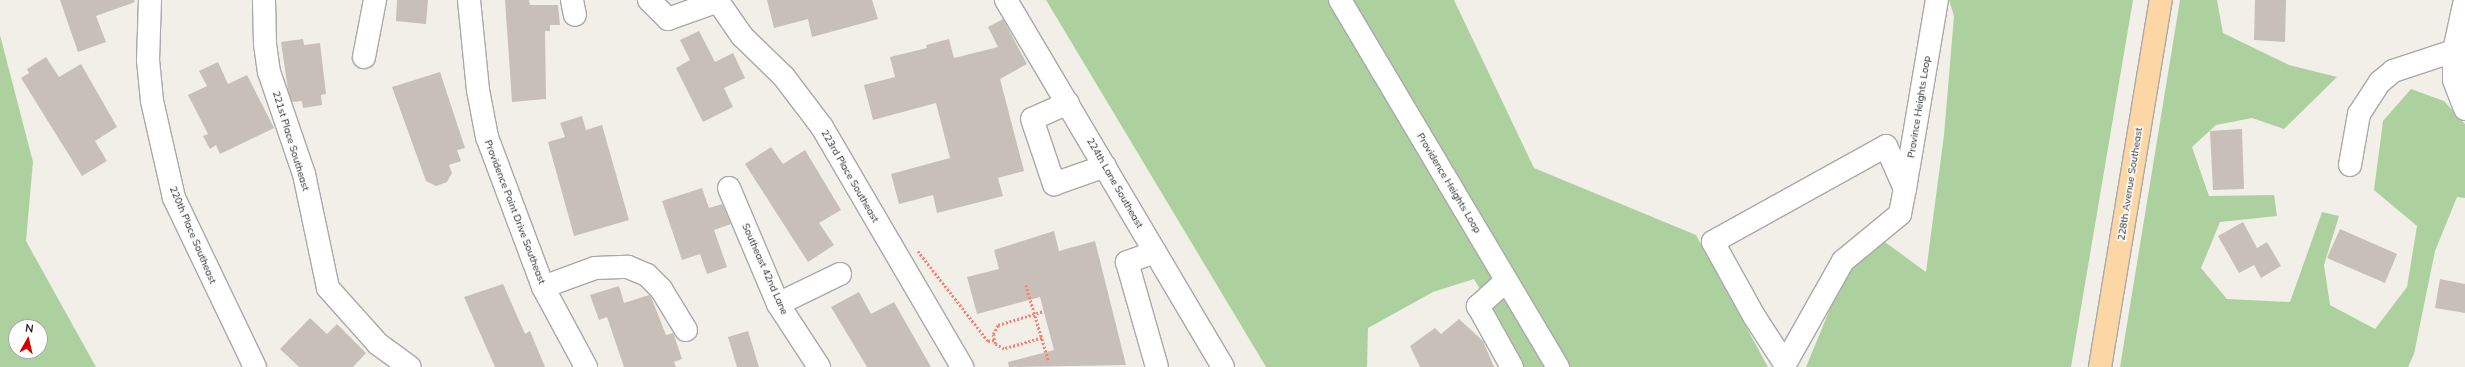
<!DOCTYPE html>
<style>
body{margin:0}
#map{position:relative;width:2465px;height:367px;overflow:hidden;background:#f2efe9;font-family:Mulish,sans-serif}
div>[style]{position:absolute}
.forest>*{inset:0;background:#add19e}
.building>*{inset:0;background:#c7bfb8}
.path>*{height:2.5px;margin-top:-1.25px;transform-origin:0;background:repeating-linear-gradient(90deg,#fa8072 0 2px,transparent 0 4px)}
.roads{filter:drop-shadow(1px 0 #a9a9a9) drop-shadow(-1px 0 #a9a9a9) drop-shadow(0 1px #a9a9a9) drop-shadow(0 -1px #a9a9a9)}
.minor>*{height:22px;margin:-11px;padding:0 11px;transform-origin:11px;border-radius:11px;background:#fff}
.major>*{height:22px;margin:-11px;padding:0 11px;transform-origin:11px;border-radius:11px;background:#fcd6a4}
span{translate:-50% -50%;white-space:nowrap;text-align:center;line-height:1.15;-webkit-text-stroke:3px #fff;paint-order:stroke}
.street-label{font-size:10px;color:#222}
.north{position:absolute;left:8px;top:319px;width:40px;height:40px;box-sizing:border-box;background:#fff;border:1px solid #a7a7a7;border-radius:50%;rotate:8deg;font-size:11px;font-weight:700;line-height:16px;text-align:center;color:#222}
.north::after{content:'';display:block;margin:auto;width:14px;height:18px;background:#d40000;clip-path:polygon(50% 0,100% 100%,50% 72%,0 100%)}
</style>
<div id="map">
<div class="forest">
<i style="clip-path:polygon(1046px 0,1454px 0,1534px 168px,1696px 235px,1768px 367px,1518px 367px,1500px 324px,1474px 279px,1433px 292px,1368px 328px,1367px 367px,1266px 367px)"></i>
<i style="clip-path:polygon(1949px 0,2133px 0,2071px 367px,1806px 367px,1849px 263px,1878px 237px,1926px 272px,1944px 135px,1954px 16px)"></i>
<i style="clip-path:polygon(2180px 0,2217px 0,2223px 33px,2289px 65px,2337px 77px,2284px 129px,2252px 118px,2216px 125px,2192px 147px,2209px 196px,2274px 195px,2277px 216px,2220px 222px,2201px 268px,2227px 299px,2290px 302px,2322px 212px,2339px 216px,2324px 265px,2330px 305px,2375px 329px,2407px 287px,2417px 226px,2374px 190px,2383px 121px,2411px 89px,2444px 101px,2465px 124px,2465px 198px,2457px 197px,2435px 251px,2414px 354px,2408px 367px,2120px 367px)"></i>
<i style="clip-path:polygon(evenodd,0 35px,33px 162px,26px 241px,96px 367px,0 367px,0 35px,16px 327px,40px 327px,40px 351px,16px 351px,16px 327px)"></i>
</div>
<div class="building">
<i style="clip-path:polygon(60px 0,134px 0,135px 2px,96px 16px,106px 42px,78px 52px)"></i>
<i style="clip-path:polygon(397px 0,428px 0,426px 24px,396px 21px)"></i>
<i style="clip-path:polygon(505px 0,529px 0,530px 5px,558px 5px,560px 25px,550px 25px,550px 31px,545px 31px,546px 99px,512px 102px)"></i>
<i style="clip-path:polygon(767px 0,872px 0,878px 19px,812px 37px,808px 19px,774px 28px)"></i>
<i style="clip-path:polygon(2255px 0,2286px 0,2285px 42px,2254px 40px)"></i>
<i style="clip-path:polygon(1003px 19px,1027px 64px,1000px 79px,1024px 171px,998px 178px,1003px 196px,937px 213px,933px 195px,899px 204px,891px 174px,950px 158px,936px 103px,873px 120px,864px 85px,895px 77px,890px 57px,927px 48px,926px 45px,949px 39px,954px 58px,998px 47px,988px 27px)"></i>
<i style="clip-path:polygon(699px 31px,715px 62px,733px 53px,745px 78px,724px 88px,733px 107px,703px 122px,676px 68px,690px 60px,680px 40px)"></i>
<i style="clip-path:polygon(303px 39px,304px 45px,320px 43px,326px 94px,321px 95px,322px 105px,303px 108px,302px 101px,292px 102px,288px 90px,281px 42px)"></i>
<i style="clip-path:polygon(46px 57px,59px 77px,81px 64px,117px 127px,95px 141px,107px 161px,82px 176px,21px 78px,29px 73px,27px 69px)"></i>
<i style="clip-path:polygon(218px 62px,228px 84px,247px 75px,274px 128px,220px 154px,216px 145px,210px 149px,203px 136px,208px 134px,188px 95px,207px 86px,199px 71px)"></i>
<i style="clip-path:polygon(440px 72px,465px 148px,457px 150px,461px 161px,449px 165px,452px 173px,447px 182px,436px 186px,426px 181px,392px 87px)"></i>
<i style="clip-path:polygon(582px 116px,586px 130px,602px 125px,629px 220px,574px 236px,548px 142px,565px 137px,560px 123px)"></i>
<i style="clip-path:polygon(2242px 129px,2244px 189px,2213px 190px,2210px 131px)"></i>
<i style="clip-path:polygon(771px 147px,783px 164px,805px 150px,841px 210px,819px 223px,834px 245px,808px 262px,745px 164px)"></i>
<i style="clip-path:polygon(702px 188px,709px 208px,722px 204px,731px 224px,714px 230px,727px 267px,707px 274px,700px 254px,682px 260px,662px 201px)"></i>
<i style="clip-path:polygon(2243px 222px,2257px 248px,2267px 242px,2281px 266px,2261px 278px,2254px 265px,2239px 273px,2218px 236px)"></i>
<i style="clip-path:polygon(2340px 229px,2397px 254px,2385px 283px,2327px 258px)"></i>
<i style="clip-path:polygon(1054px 231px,1059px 251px,1095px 241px,1126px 365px,1009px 367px,1008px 362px,1054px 350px,1040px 297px,977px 314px,967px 277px,999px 269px,994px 250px)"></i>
<i style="clip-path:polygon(2440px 279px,2465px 284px,2465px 313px,2435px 308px)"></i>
<i style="clip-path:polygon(503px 284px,525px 334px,530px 331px,545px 367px,495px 367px,464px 297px)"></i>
<i style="clip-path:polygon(619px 286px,624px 303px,649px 295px,651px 297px,666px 335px,673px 333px,674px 335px,682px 359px,674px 362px,676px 367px,624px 367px,607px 317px,599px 320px,590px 295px)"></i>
<i style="clip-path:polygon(859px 292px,871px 314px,894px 302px,931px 367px,867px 367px,831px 307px)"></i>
<i style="clip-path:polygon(310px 318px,327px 334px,337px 324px,366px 353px,353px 367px,299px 367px,280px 349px)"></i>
<i style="clip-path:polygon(1459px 319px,1483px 341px,1494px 367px,1420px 367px,1410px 346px,1435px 328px,1441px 334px)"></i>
<i style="clip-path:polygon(748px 331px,759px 367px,737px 367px,728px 337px)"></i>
</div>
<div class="path">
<i style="left:918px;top:251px;width:114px;rotate:52.1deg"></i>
<i style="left:988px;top:341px;width:6px;rotate:-9deg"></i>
<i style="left:1026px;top:285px;width:80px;rotate:73.4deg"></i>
<i style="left:1042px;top:338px;width:40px;rotate:164deg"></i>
<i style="left:1004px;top:349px;width:10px;rotate:-151deg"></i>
<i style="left:995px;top:344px;width:10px;rotate:-101deg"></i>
<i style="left:993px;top:334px;width:10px;rotate:-61deg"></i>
<i style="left:998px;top:325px;width:48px;rotate:-16.9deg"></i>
</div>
<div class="roads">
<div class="minor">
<i style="left:150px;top:0;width:60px;rotate:91.9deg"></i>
<i style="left:148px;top:60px;width:41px;rotate:84.4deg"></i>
<i style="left:152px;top:101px;width:99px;rotate:77.2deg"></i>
<i style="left:174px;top:198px;width:187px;rotate:64.4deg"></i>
<i style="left:264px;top:0;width:44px;rotate:88.7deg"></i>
<i style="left:265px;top:44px;width:28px;rotate:82deg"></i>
<i style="left:269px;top:72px;width:108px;rotate:71.1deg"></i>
<i style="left:304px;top:174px;width:116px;rotate:78.1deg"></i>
<i style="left:328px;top:288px;width:75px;rotate:48.2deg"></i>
<i style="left:378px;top:344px;width:39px;rotate:36deg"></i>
<i style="left:469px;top:0;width:90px;rotate:84.3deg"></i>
<i style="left:478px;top:90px;width:48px;rotate:79.2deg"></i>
<i style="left:487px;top:137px;width:160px;rotate:69.5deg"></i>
<i style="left:543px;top:287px;width:91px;rotate:61.7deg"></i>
<i style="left:572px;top:0;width:15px;rotate:79deg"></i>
<i style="left:649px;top:0;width:27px;rotate:45deg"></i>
<i style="left:668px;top:19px;width:53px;rotate:-19.8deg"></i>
<i style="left:717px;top:0;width:44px;rotate:55.2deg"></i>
<i style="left:742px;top:36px;width:59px;rotate:44.3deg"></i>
<i style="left:784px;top:77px;width:63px;rotate:52.8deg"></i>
<i style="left:822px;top:127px;width:278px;rotate:59.7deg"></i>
<i style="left:1006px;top:0;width:426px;rotate:59.4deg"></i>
<i style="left:1340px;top:0;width:427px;rotate:59.3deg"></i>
<i style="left:2465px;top:0;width:52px;rotate:102.2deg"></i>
<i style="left:2454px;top:51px;width:29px;rotate:90deg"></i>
<i style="left:2454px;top:80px;width:31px;rotate:69deg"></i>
<i style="left:364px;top:57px;width:58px;rotate:-79.1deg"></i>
<i style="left:1068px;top:103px;width:39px;rotate:156deg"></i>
<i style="left:1032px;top:119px;width:69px;rotate:71.3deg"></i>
<i style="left:1054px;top:184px;width:54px;rotate:-19.4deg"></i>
<i style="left:2350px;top:165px;width:52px;rotate:-80deg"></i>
<i style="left:2359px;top:114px;width:38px;rotate:-57deg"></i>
<i style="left:2380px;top:82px;width:17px;rotate:-40deg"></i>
<i style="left:2393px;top:71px;width:64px;rotate:-18.2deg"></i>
<i style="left:729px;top:188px;width:126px;rotate:67.1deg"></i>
<i style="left:778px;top:304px;width:75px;rotate:56.9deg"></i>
<i style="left:1905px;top:189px;width:47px;rotate:-113.8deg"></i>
<i style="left:1886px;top:146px;width:198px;rotate:151deg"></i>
<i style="left:1713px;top:242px;width:85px;rotate:61deg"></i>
<i style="left:1754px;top:316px;width:57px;rotate:57.1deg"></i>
<i style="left:1785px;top:364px;width:118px;rotate:-60.6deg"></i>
<i style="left:1843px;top:261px;width:74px;rotate:-39.5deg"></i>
<i style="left:1900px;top:214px;width:25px;rotate:-79deg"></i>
<i style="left:1905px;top:189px;width:24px;rotate:-81deg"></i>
<i style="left:1909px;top:165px;width:167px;rotate:-80.4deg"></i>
<i style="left:1155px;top:252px;width:30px;rotate:160deg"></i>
<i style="left:1127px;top:262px;width:109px;rotate:74.1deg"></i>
<i style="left:1506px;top:281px;width:38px;rotate:138deg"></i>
<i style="left:1478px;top:306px;width:70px;rotate:60.9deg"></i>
<i style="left:543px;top:287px;width:55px;rotate:-20.1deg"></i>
<i style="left:595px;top:268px;width:33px;rotate:-2deg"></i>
<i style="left:628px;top:267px;width:21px;rotate:23deg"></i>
<i style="left:647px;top:275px;width:20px;rotate:45deg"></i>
<i style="left:661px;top:289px;width:48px;rotate:58.6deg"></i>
<i style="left:778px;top:304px;width:69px;rotate:-25.8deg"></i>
</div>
<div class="major">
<i style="left:2100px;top:367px;width:372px;rotate:-80.6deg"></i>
</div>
</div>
<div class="street-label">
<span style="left:1919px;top:107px;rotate:-81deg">Province Heights Loop</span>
<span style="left:291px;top:141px;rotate:73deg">221st Place Southeast</span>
<span style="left:850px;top:176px;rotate:60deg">223rd Place Southeast</span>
<span style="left:1115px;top:183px;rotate:60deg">224th Lane Southeast</span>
<span style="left:1449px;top:183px;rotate:59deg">Providence Heights Loop</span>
<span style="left:2130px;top:184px;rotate:-81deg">228th Avenue Southeast</span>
<span style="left:515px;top:212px;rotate:69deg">Providence Point Drive Southeast</span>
<span style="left:193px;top:235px;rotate:67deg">220th Place Southeast</span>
<span style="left:765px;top:269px;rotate:66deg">Southeast 42nd Lane</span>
</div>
<div class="north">N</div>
</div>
